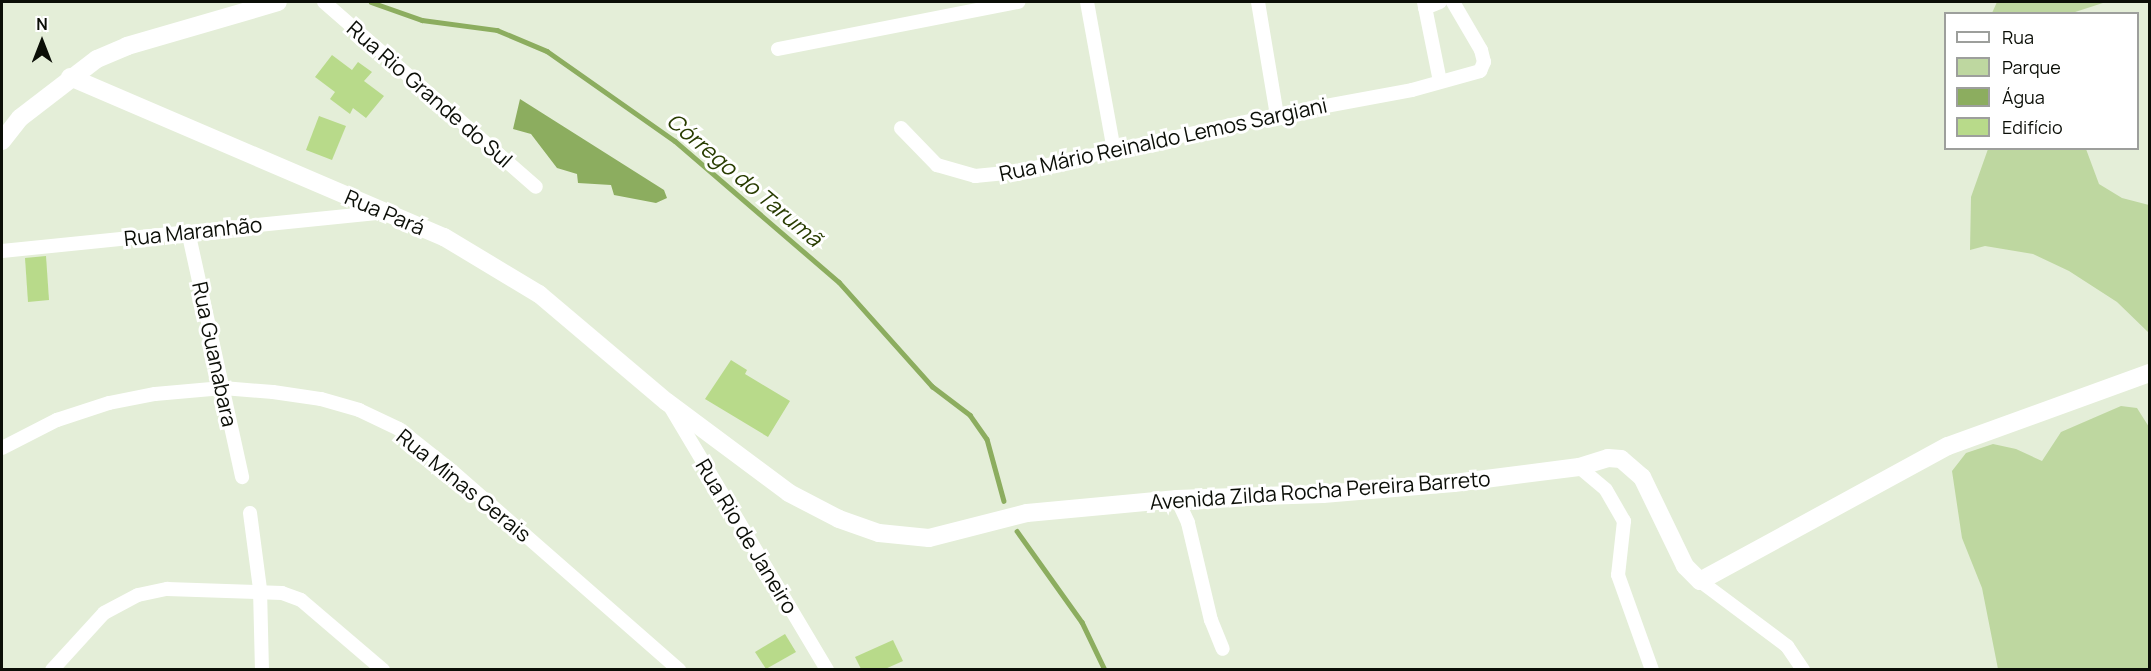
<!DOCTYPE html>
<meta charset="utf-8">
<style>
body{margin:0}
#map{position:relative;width:2151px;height:671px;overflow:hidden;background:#e4eed8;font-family:Manrope,sans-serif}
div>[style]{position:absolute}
.green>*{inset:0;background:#bed7a0}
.water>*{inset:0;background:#8cad5f}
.stream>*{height:4.5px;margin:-2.25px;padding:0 2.25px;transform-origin:2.25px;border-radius:2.25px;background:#8cad5f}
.building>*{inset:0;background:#b8da8a}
.street>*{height:14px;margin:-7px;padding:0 7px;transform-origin:7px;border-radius:7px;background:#fff}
.secondary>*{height:18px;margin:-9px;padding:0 9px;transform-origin:9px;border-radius:9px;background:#fff}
span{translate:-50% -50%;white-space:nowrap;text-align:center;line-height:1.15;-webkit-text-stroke:6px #fff;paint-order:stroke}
.street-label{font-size:21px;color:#0b0e07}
.water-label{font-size:22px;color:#293d01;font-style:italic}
.frame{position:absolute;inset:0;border:3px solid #0b0e07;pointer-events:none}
.legend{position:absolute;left:1944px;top:12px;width:195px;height:138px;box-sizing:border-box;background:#fff;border:2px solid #9d9f9c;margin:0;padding:8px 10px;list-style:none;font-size:18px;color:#0b0e07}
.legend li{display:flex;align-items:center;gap:12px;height:30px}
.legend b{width:30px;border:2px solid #9d9f9c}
.north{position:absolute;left:12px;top:12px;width:60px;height:60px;-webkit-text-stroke:4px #fff;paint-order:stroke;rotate:0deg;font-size:16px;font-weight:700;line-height:24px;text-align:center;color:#0b0e07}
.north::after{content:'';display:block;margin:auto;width:21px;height:27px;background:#0b0e07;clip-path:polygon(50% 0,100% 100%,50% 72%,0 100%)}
</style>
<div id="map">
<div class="green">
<i style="clip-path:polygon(1997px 2px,2106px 2px,2072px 13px,1992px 13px)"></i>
<i style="clip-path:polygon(1988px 149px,2086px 149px,2099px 184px,2122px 198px,2149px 205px,2149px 333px,2117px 302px,2069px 271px,2033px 254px,1985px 246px,1970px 250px,1971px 197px)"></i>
<i style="clip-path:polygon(2121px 406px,2137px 408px,2149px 427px,2149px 669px,1998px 669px,1982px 588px,1962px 538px,1952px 471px,1966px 453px,1993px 444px,2016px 449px,2042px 461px,2061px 432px)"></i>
</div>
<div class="water">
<i style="clip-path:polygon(520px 99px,664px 190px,667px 198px,656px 203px,614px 195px,611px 185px,578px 183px,577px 174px,557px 168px,531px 134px,513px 129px)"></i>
</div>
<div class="stream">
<i style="left:371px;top:2px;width:54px;rotate:19.4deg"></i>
<i style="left:422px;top:20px;width:76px;rotate:7.6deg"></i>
<i style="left:497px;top:30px;width:54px;rotate:22.8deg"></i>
<i style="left:547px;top:51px;width:156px;rotate:35.1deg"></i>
<i style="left:675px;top:141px;width:216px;rotate:40.7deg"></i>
<i style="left:839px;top:282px;width:140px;rotate:48.2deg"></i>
<i style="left:932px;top:386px;width:48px;rotate:37.3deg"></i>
<i style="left:970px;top:415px;width:29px;rotate:55deg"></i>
<i style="left:987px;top:439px;width:64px;rotate:74.7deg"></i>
<i style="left:1017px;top:531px;width:112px;rotate:54.5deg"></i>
<i style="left:1082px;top:622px;width:53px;rotate:64.4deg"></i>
</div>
<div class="building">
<i style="clip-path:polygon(332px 55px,352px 70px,358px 62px,372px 72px,364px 81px,384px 96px,366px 118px,353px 108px,350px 114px,330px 99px,335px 92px,315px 77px)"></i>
<i style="clip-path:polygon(319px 116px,346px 126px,332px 160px,306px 150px)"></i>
<i style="clip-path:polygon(46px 256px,49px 300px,28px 302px,25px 258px)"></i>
<i style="clip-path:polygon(731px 360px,747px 370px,745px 374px,790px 401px,768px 437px,705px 399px)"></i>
<i style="clip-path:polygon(785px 634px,796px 652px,766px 669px,755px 652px)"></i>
<i style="clip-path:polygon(893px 640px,903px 661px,885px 669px,861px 669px,855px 657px)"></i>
</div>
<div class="street">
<i style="left:324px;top:2px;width:281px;rotate:41.1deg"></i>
<i style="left:1087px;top:2px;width:151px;rotate:79.7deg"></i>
<i style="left:1258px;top:2px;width:115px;rotate:80.5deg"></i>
<i style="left:1424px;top:2px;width:81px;rotate:78.6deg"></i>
<i style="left:1425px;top:8px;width:16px;rotate:-22deg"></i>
<i style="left:778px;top:49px;width:245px;rotate:-11.1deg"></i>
<i style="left:901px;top:128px;width:52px;rotate:45.8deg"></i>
<i style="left:937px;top:165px;width:40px;rotate:16deg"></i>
<i style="left:975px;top:176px;width:41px;rotate:-5.6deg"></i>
<i style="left:1016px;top:172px;width:267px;rotate:-12.3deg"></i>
<i style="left:1277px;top:115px;width:137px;rotate:-10.5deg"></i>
<i style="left:1412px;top:90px;width:71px;rotate:-15.6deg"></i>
<i style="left:1480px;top:71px;width:10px;rotate:-66deg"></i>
<i style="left:1484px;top:62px;width:12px;rotate:-104deg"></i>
<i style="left:1481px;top:50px;width:56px;rotate:-120.3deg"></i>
<i style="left:188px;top:231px;width:252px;rotate:77.6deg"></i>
<i style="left:2px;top:251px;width:384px;rotate:-5.8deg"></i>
<i style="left:671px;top:408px;width:305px;rotate:59.2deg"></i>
<i style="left:2px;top:448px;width:62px;rotate:-27deg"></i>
<i style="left:57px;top:420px;width:55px;rotate:-18.1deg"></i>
<i style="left:109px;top:403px;width:47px;rotate:-11.1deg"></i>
<i style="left:155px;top:394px;width:68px;rotate:-5deg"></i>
<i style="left:223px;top:388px;width:50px;rotate:4.6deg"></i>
<i style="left:273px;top:392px;width:49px;rotate:8.3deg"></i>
<i style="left:321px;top:399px;width:40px;rotate:16deg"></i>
<i style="left:359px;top:410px;width:44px;rotate:25.4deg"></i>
<i style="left:399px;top:429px;width:68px;rotate:38.4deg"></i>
<i style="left:452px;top:471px;width:302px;rotate:41.2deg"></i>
<i style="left:1579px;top:467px;width:35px;rotate:40deg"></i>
<i style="left:1606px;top:490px;width:36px;rotate:60deg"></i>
<i style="left:1624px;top:521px;width:54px;rotate:96.3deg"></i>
<i style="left:1618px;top:575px;width:101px;rotate:70.3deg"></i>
<i style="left:1177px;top:499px;width:26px;rotate:65deg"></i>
<i style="left:1188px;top:523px;width:100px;rotate:76.7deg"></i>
<i style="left:1211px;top:620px;width:31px;rotate:68deg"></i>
<i style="left:250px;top:513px;width:77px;rotate:82.5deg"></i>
<i style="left:260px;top:589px;width:81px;rotate:88.6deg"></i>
<i style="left:1700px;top:581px;width:109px;rotate:36.8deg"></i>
<i style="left:1787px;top:646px;width:29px;rotate:56deg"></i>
<i style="left:52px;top:670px;width:77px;rotate:-47.6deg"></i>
<i style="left:104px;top:613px;width:38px;rotate:-28deg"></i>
<i style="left:138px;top:595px;width:30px;rotate:-12deg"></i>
<i style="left:167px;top:589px;width:115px;rotate:2deg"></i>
<i style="left:282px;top:593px;width:20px;rotate:20deg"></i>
<i style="left:301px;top:600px;width:108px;rotate:40.5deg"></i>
</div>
<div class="secondary">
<i style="left:70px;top:77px;width:407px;rotate:23.2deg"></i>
<i style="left:444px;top:237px;width:111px;rotate:31deg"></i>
<i style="left:539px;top:294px;width:167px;rotate:40.2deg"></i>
<i style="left:667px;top:402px;width:152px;rotate:36.7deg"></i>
<i style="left:789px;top:493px;width:56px;rotate:27.5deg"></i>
<i style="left:839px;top:519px;width:42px;rotate:19.3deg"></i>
<i style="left:879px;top:533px;width:50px;rotate:5.7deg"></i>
<i style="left:929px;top:538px;width:101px;rotate:-14.3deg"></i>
<i style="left:1027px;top:513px;width:151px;rotate:-5.3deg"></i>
<i style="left:1177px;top:499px;width:146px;rotate:-2deg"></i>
<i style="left:1323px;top:494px;width:131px;rotate:-4.8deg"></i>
<i style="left:1454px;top:483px;width:126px;rotate:-7.3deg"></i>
<i style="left:1579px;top:467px;width:30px;rotate:-17deg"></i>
<i style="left:1608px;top:458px;width:13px;rotate:4deg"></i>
<i style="left:1621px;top:459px;width:28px;rotate:41deg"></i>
<i style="left:1642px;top:477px;width:99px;rotate:64.2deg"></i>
<i style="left:1685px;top:566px;width:21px;rotate:45deg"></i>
<i style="left:1700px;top:581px;width:282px;rotate:-28.6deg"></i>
<i style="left:1948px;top:446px;width:215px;rotate:-19.9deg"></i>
<i style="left:2px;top:141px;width:29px;rotate:-52deg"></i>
<i style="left:20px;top:118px;width:97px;rotate:-37.5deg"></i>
<i style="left:97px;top:59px;width:33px;rotate:-23deg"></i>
<i style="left:127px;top:46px;width:157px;rotate:-16.2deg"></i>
</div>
<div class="street-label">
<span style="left:430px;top:94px;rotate:41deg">Rua Rio Grande do Sul</span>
<span style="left:1163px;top:139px;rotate:-12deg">Rua Mário Reinaldo Lemos Sargiani</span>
<span style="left:385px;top:212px;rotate:23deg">Rua Pará</span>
<span style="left:193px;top:231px;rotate:-6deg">Rua Maranhão</span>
<span style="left:215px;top:354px;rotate:78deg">Rua Guanabara</span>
<span style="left:464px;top:485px;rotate:39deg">Rua Minas Gerais</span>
<span style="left:1320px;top:490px;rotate:-4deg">Avenida Zilda Rocha Pereira Barreto</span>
<span style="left:747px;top:536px;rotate:59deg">Rua Rio de Janeiro</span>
</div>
<div class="water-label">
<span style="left:744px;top:180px;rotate:40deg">Córrego do Tarumã</span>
</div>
<div class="frame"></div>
<ul class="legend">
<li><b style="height:8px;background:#fff"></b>Rua</li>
<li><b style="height:16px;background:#bed7a0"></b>Parque</li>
<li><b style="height:16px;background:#8cad5f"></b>Água</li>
<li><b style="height:16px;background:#b8da8a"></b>Edifício</li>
</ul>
<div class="north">N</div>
</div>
